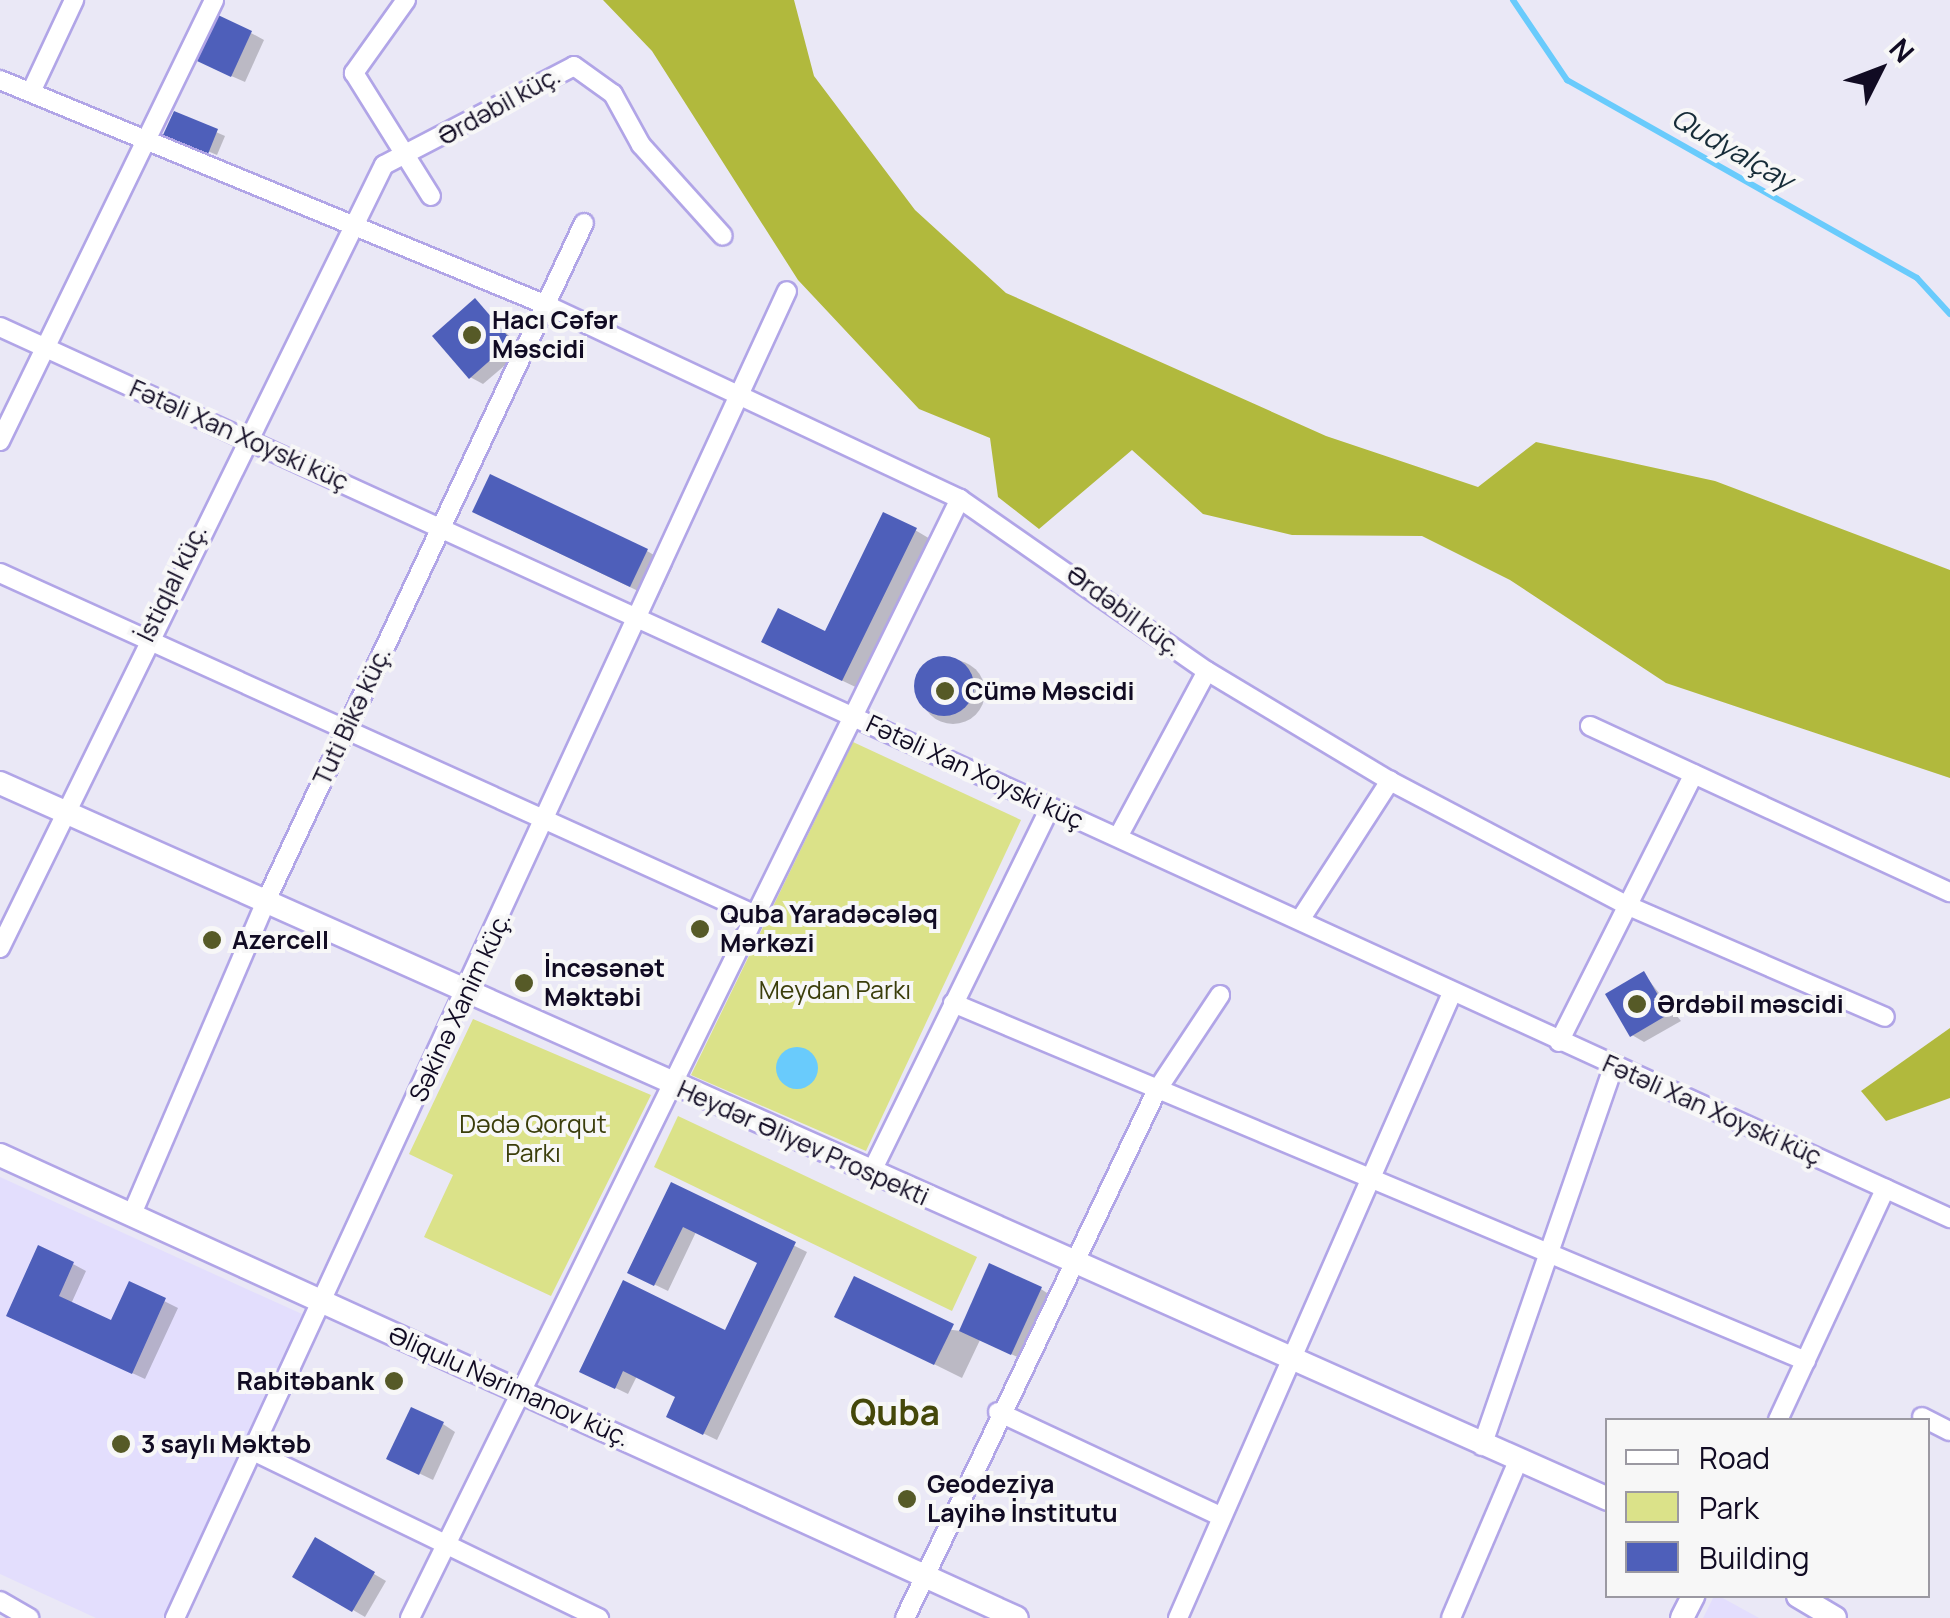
<!DOCTYPE html>
<meta charset="utf-8">
<style>
body{margin:0}
#map{position:relative;width:1950px;height:1618px;overflow:hidden;background:#eae8f6;font-family:Manrope,sans-serif}
div>[style]{position:absolute}
.built>*{inset:0;background:#e3defd}
.green>*{inset:0;background:#dbe289}
.forest>*{inset:0;background:#b1b93d}
.water>*{inset:0;background:#69cbfc}
.round{border-radius:50%}
.shadow>*{inset:0;background:#0003}
.stream>*{height:6px;margin:-3px;padding:0 3px;transform-origin:3px;border-radius:3px;background:#69cbfc}
.building>*{inset:0;background:#4e5fba}
.roads{filter:drop-shadow(2px 0 #b1a5e7) drop-shadow(-2px 0 #b1a5e7) drop-shadow(0 2px #b1a5e7) drop-shadow(0 -2px #b1a5e7)}
.minor>*{height:18px;margin:-9px;padding:0 9px;transform-origin:9px;border-radius:9px;background:#fff}
.tertiary>*{height:22px;margin:-11px;padding:0 11px;transform-origin:11px;border-radius:11px;background:#fff}
.dots>*{width:28px;height:28px;translate:-50% -50%;box-sizing:border-box;border:5px solid #f7f7f7;border-radius:50%}
span{translate:-50% -50%;white-space:nowrap;text-align:center;line-height:1.15;-webkit-text-stroke:8px #f7f7f7;paint-order:stroke}
.street-label{font-size:25px;color:#110b23}
.poi-label{font-size:25px;color:#110b23;font-weight:700}
.left{translate:0 -50%;text-align:left}
.right{translate:-100% -50%;text-align:right}
.park-label{font-size:25px;color:#3b3e0b}
.water-label{font-size:28px;color:#162c38;font-style:italic}
.district-label{font-size:35px;color:#444709;font-weight:700}
.legend{position:absolute;left:1605px;top:1418px;width:325px;height:180px;box-sizing:border-box;background:#f7f7f7;border:2px solid #9b99a2;margin:0;padding:12px 18px;list-style:none;font-size:30px;color:#110b23}
.legend li{display:flex;align-items:center;gap:20px;height:50px}
.legend b{width:50px;border:2px solid #9b99a2}
.north{position:absolute;left:1830px;top:20px;width:100px;height:100px;-webkit-text-stroke:8px #f7f7f7;paint-order:stroke;rotate:48deg;font-size:28px;font-weight:700;line-height:40px;text-align:center;color:#110b23}
.north::after{content:'';display:block;margin:auto;width:35px;height:45px;background:#110b23;clip-path:polygon(50% 0,100% 100%,50% 72%,0 100%)}
</style>
<div id="map">
<div class="built">
<i style="clip-path:polygon(0 1177px,302px 1314px,163px 1618px,96px 1618px,0 1574px)"></i>
<i style="clip-path:polygon(1714px 1596px,1719px 1596px,1759px 1618px,1703px 1618px)"></i>
</div>
<div class="green">
<i style="clip-path:polygon(853px 742px,1021px 820px,866px 1151px,691px 1075px)"></i>
<i style="clip-path:polygon(473px 1019px,651px 1095px,551px 1296px,424px 1237px,453px 1175px,409px 1154px)"></i>
<i style="clip-path:polygon(678px 1116px,977px 1257px,952px 1311px,654px 1167px)"></i>
</div>
<div class="forest">
<i style="clip-path:polygon(603px 0,794px 0,814px 76px,915px 210px,1006px 293px,1326px 436px,1478px 487px,1536px 442px,1715px 481px,1950px 570px,1950px 778px,1666px 683px,1510px 580px,1422px 536px,1292px 535px,1203px 514px,1132px 450px,1039px 529px,998px 497px,990px 438px,919px 409px,798px 280px,652px 51px)"></i>
<i style="clip-path:polygon(1950px 1028px,1950px 1098px,1886px 1121px,1861px 1091px)"></i>
</div>
<div class="water">
<i class="round" style="left:776px;top:1047px;width:42px;height:42px"></i>
</div>
<div class="shadow">
<i style="clip-path:polygon(251px 33px,264px 40px,245px 82px,213px 68px)"></i>
<i style="clip-path:polygon(175px 114px,225px 136px,217px 155px,171px 136px)"></i>
<i style="clip-path:polygon(476px 302px,523px 350px,483px 384px,470px 377px)"></i>
<i style="clip-path:polygon(502px 526px,647px 551px,673px 566px,657px 600px)"></i>
<i style="clip-path:polygon(915px 530px,942px 546px,870px 694px,791px 656px,826px 634px)"></i>
<i class="round" style="left:921px;top:660px;width:64px;height:64px"></i>
<i style="clip-path:polygon(1644px 974px,1681px 1021px,1644px 1042px,1632px 1035px)"></i>
<i style="clip-path:polygon(672px 1185px,807px 1252px,717px 1440px,682px 1423px,678px 1396px,637px 1376px,628px 1394px,595px 1378px,726px 1333px,760px 1263px,696px 1232px,668px 1291px,643px 1279px)"></i>
<i style="clip-path:polygon(73px 1264px,86px 1271px,71px 1304px,112px 1323px,130px 1284px,178px 1308px,145px 1379px,22px 1322px)"></i>
<i style="clip-path:polygon(1041px 1289px,1053px 1297px,1024px 1360px,980px 1340px,962px 1378px,837px 1316px,961px 1331px)"></i>
<i style="clip-path:polygon(443px 1424px,455px 1432px,433px 1480px,402px 1465px)"></i>
<i style="clip-path:polygon(316px 1540px,386px 1581px,365px 1617px,295px 1576px)"></i>
</div>
<div class="stream">
<i style="left:1513px;top:0;width:97px;rotate:56deg"></i>
<i style="left:1567px;top:80px;width:402px;rotate:29.5deg"></i>
<i style="left:1917px;top:278px;width:49px;rotate:47.5deg"></i>
</div>
<div class="building">
<i style="clip-path:polygon(218px 15px,252px 31px,231px 77px,197px 61px)"></i>
<i style="clip-path:polygon(174px 111px,218px 129px,208px 154px,163px 135px)"></i>
<i style="clip-path:polygon(475px 298px,512px 341px,469px 379px,432px 336px)"></i>
<i style="clip-path:polygon(490px 474px,648px 549px,630px 587px,472px 512px)"></i>
<i style="clip-path:polygon(883px 512px,917px 528px,842px 681px,761px 642px,778px 608px,825px 631px)"></i>
<i class="round" style="left:914px;top:656px;width:60px;height:60px"></i>
<i style="clip-path:polygon(1644px 971px,1669px 1014px,1630px 1037px,1605px 994px)"></i>
<i style="clip-path:polygon(671px 1182px,796px 1242px,703px 1435px,666px 1417px,675px 1397px,623px 1371px,615px 1389px,579px 1372px,623px 1280px,725px 1330px,757px 1263px,683px 1227px,654px 1286px,627px 1273px)"></i>
<i style="clip-path:polygon(38px 1245px,74px 1262px,59px 1296px,111px 1320px,129px 1281px,166px 1298px,132px 1374px,6px 1316px)"></i>
<i style="clip-path:polygon(989px 1263px,1042px 1287px,1011px 1355px,959px 1331px)"></i>
<i style="clip-path:polygon(854px 1276px,954px 1324px,934px 1365px,834px 1317px)"></i>
<i style="clip-path:polygon(411px 1407px,444px 1422px,419px 1475px,386px 1459px)"></i>
<i style="clip-path:polygon(315px 1537px,375px 1572px,352px 1612px,292px 1577px)"></i>
</div>
<div class="roads">
<div class="minor">
<i style="left:406px;top:0;width:90px;rotate:125.5deg"></i>
<i style="left:354px;top:73px;width:145px;rotate:58deg"></i>
<i style="left:0;top:80px;width:588px;rotate:22.38deg"></i>
<i style="left:544px;top:304px;width:459px;rotate:25.1deg"></i>
<i style="left:960px;top:499px;width:301px;rotate:34.9deg"></i>
<i style="left:1207px;top:671px;width:214px;rotate:31deg"></i>
<i style="left:1390px;top:781px;width:264px;rotate:27.7deg"></i>
<i style="left:1624px;top:904px;width:284px;rotate:23.4deg"></i>
<i style="left:31px;top:92px;width:102px;rotate:-64.9deg"></i>
<i style="left:0;top:327px;width:2144px;rotate:24.56deg"></i>
<i style="left:0;top:441px;width:490px;rotate:-64.1deg"></i>
<i style="left:0;top:573px;width:827px;rotate:24.36deg"></i>
<i style="left:1590px;top:726px;width:396px;rotate:24.8deg"></i>
<i style="left:1118px;top:837px;width:188px;rotate:-61.8deg"></i>
<i style="left:1300px;top:920px;width:166px;rotate:-57.1deg"></i>
<i style="left:0;top:948px;width:872px;rotate:-63.88deg"></i>
<i style="left:384px;top:165px;width:214px;rotate:-27.5deg"></i>
<i style="left:574px;top:66px;width:48px;rotate:35.7deg"></i>
<i style="left:613px;top:94px;width:58px;rotate:61.2deg"></i>
<i style="left:641px;top:145px;width:122px;rotate:48deg"></i>
<i style="left:953px;top:1003px;width:925px;rotate:22.77deg"></i>
<i style="left:1559px;top:1042px;width:300px;rotate:-63.3deg"></i>
<i style="left:871px;top:1173px;width:407px;rotate:-63.9deg"></i>
<i style="left:132px;top:1214px;width:338px;rotate:-66.8deg"></i>
<i style="left:265px;top:903px;width:751px;rotate:-64.87deg"></i>
<i style="left:998px;top:1412px;width:245px;rotate:25.1deg"></i>
<i style="left:1922px;top:1417px;width:31px;rotate:27deg"></i>
<i style="left:1778px;top:1420px;width:255px;rotate:-65.1deg"></i>
<i style="left:1482px;top:1446px;width:403px;rotate:-70.9deg"></i>
<i style="left:257px;top:1453px;width:380px;rotate:25.8deg"></i>
<i style="left:0;top:1601px;width:34px;rotate:30deg"></i>
<i style="left:175px;top:1618px;width:1461px;rotate:-65.24deg"></i>
<i style="left:410px;top:1618px;width:1247px;rotate:-63.83deg"></i>
<i style="left:905px;top:1618px;width:585px;rotate:-64.49deg"></i>
<i style="left:1157px;top:1090px;width:114px;rotate:-56.4deg"></i>
<i style="left:1178px;top:1618px;width:682px;rotate:-66.33deg"></i>
<i style="left:1451px;top:1618px;width:171px;rotate:-66.9deg"></i>
</div>
<div class="tertiary">
<i style="left:0;top:783px;width:1760px;rotate:24deg"></i>
<i style="left:0;top:1155px;width:1117px;rotate:24.48deg"></i>
<i style="left:1798px;top:1596px;width:43px;rotate:30.7deg"></i>
<i style="left:1682px;top:1618px;width:25px;rotate:-63deg"></i>
</div>
</div>
<div class="dots">
<i style="left:472px;top:335px;background:#565a27"></i>
<i style="left:945px;top:691px;background:#565a27"></i>
<i style="left:700px;top:929px;background:#565a27"></i>
<i style="left:212px;top:940px;background:#565a27"></i>
<i style="left:524px;top:983px;background:#565a27"></i>
<i style="left:1637px;top:1004px;background:#565a27"></i>
<i style="left:394px;top:1381px;background:#565a27"></i>
<i style="left:121px;top:1444px;background:#565a27"></i>
<i style="left:907px;top:1499px;background:#565a27"></i>
</div>
<div class="street-label">
<span style="left:499px;top:106px;rotate:-29deg">Ərdəbil küç.</span>
<span style="left:239px;top:435px;rotate:24deg">Fətəli Xan Xoyski küç</span>
<span style="left:172px;top:583px;rotate:-64deg">İstiqlal küç.</span>
<span style="left:1124px;top:611px;rotate:36deg">Ərdəbil küç.</span>
<span style="left:352px;top:716px;rotate:-65deg">Tuti Bikə küç.</span>
<span style="left:975px;top:772px;rotate:25deg">Fətəli Xan Xoyski küç</span>
<span style="left:460px;top:1007px;rotate:-65deg">Səkinə Xanim küç.</span>
<span style="left:1712px;top:1110px;rotate:24deg">Fətəli Xan Xoyski küç</span>
<span style="left:803px;top:1143px;rotate:24deg">Heydər Əliyev Prospekti</span>
<span style="left:509px;top:1386px;rotate:24deg">Əliqulu Nərimanov küç.</span>
</div>
<div class="poi-label">
<span class="left" style="left:492px;top:335px">Hacı Cəfər<br>Məscidi</span>
<span class="left" style="left:965px;top:691px">Cümə Məscidi</span>
<span class="left" style="left:720px;top:929px">Quba Yaradəcələq<br>Mərkəzi</span>
<span class="left" style="left:232px;top:940px">Azercell</span>
<span class="left" style="left:544px;top:983px">İncəsənət<br>Məktəbi</span>
<span class="left" style="left:1657px;top:1004px">Ərdəbil məscidi</span>
<span class="right" style="left:374px;top:1381px">Rabitəbank</span>
<span class="left" style="left:141px;top:1444px">3 saylı Məktəb</span>
<span class="left" style="left:927px;top:1499px">Geodeziya<br>Layihə İnstitutu</span>
</div>
<div class="park-label">
<span style="left:835px;top:990px">Meydan Parkı</span>
<span style="left:533px;top:1139px">Dədə Qorqut<br>Parkı</span>
</div>
<div class="water-label">
<span style="left:1733px;top:148px;rotate:30deg">Qudyalçay</span>
</div>
<div class="district-label">
<span style="left:895px;top:1412px">Quba</span>
</div>
<ul class="legend">
<li><b style="height:12px;background:#fff"></b>Road</li>
<li><b style="height:28px;background:#dbe289"></b>Park</li>
<li><b style="height:28px;background:#4e5fba"></b>Building</li>
</ul>
<div class="north">N</div>
</div>
